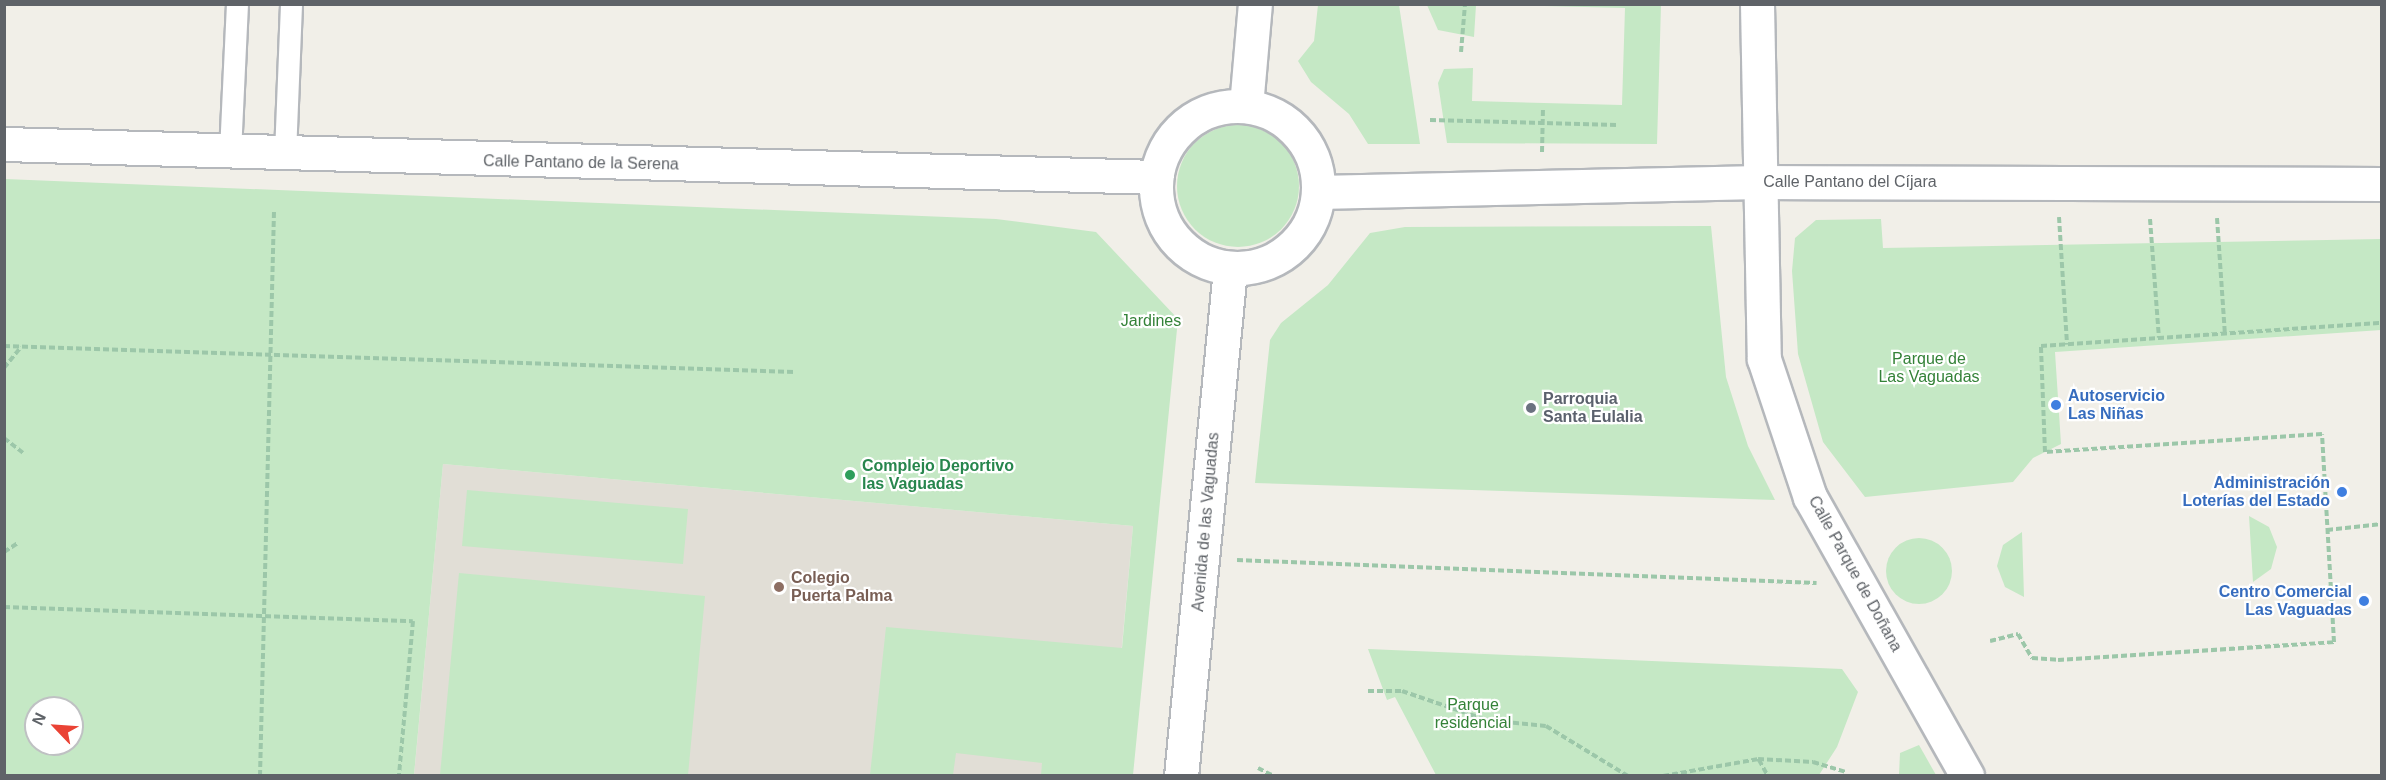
<!DOCTYPE html>
<meta charset="utf-8">
<style>
body{margin:0}
#map{position:relative;width:2386px;height:780px;overflow:hidden;background:#f1efe8;font-family:Helvetica,sans-serif}
div>[style]{position:absolute}
.education>*{inset:0;background:#e1ded6}
.green>*{inset:0;background:#c5e8c5}
.round{border-radius:50%}
.path>*{height:4px;margin-top:-2px;transform-origin:0;background:repeating-linear-gradient(90deg,#9cc7a9 0 6px,transparent 0 9px)}
.roads{filter:drop-shadow(2px 0 #b5b8bc) drop-shadow(-2px 0 #b5b8bc) drop-shadow(0 2px #b5b8bc) drop-shadow(0 -2px #b5b8bc)}
.service>*{height:21px;margin:-10.5px;padding:0 10.5px;transform-origin:10.5px;border-radius:10.5px;background:#fff}
.minor>*{height:33px;margin:-16.5px;padding:0 16.5px;transform-origin:16.5px;border-radius:16.5px;background:#fff}
.minor>.ring{margin:-16.5px;padding:0;box-sizing:content-box;background:none;border:33px solid #fff;border-radius:50%}
.dots>*{width:16px;height:16px;translate:-50% -50%;box-sizing:border-box;border:3px solid #fff;border-radius:50%}
span{translate:-50% -50%;white-space:nowrap;text-align:center;line-height:1.15;-webkit-text-stroke:4.5px #fff;paint-order:stroke}
.street-label{font-size:16px;color:#5f6368}
.park-label{font-size:16px;color:#348238}
.shop-label{font-size:16px;color:#366cbe;font-weight:700}
.left{translate:0 -50%;text-align:left}
.right{translate:-100% -50%;text-align:right}
.worship-label{font-size:16px;color:#5b616d;font-weight:700}
.leisure-label{font-size:16px;color:#27864d;font-weight:700}
.education-label{font-size:16px;color:#785e54;font-weight:700}
.frame{position:absolute;inset:0;border:6px solid #5f6368;pointer-events:none}
.north{position:absolute;left:24px;top:696px;width:60px;height:60px;box-sizing:border-box;background:#fff;border:2px solid #bfc1c3;border-radius:50%;rotate:295deg;font-size:16px;font-weight:700;line-height:24px;text-align:center;color:#5f6368}
.north::after{content:'';display:block;margin:auto;width:21px;height:27px;background:#ea4335;clip-path:polygon(50% 0,100% 100%,50% 72%,0 100%)}
</style>
<div id="map">
<div class="education">
<i style="clip-path:polygon(443px 464px,1133px 526px,1110px 775px,414px 776px)"></i>
</div>
<div class="green">
<i style="clip-path:polygon(1318px 5px,1399px 5px,1420px 144px,1368px 144px,1349px 114px,1311px 82px,1298px 61px,1314px 41px)"></i>
<i style="clip-path:polygon(1427px 5px,1476px 5px,1474px 37px,1438px 30px)"></i>
<i style="clip-path:polygon(1503px 5px,1661px 5px,1657px 144px,1447px 143px,1438px 83px,1444px 69px,1473px 68px,1472px 101px,1622px 105px,1625px 8px)"></i>
<i class="round" style="left:1177px;top:125px;width:122px;height:122px"></i>
<i style="clip-path:polygon(evenodd,5px 179px,996px 219px,1096px 232px,1178px 319px,1133px 775px,1041px 775px,1042px 763px,956px 753px,953px 775px,870px 775px,886px 627px,1122px 648px,1133px 526px,443px 464px,414px 775px,5px 775px,5px 179px,36px 708px,72px 708px,72px 744px,36px 744px,36px 708px)"></i>
<i style="clip-path:polygon(1881px 219px,1883px 248px,2381px 239px,2381px 330px,2055px 352px,2061px 444px,2033px 458px,2013px 482px,1865px 497px,1823px 442px,1798px 354px,1792px 271px,1795px 238px,1816px 220px)"></i>
<i style="clip-path:polygon(1711px 226px,1726px 377px,1748px 446px,1775px 500px,1255px 483px,1270px 340px,1281px 323px,1328px 285px,1370px 233px,1405px 227px)"></i>
<i style="clip-path:polygon(467px 490px,688px 509px,683px 564px,462px 546px)"></i>
<i style="clip-path:polygon(2249px 516px,2269px 527px,2277px 547px,2271px 569px,2253px 582px)"></i>
<i style="clip-path:polygon(2022px 532px,2024px 597px,2005px 587px,1997px 566px,2003px 545px)"></i>
<i class="round" style="left:1886px;top:538px;width:66px;height:66px"></i>
<i style="clip-path:polygon(459px 573px,705px 596px,688px 775px,440px 775px)"></i>
<i style="clip-path:polygon(1368px 649px,1842px 669px,1858px 692px,1837px 747px,1819px 775px,1436px 775px,1395px 697px,1387px 700px)"></i>
<i style="clip-path:polygon(1919px 745px,1936px 775px,1899px 775px,1900px 753px)"></i>
</div>
<div class="path">
<i style="left:1461px;top:52px;width:48px;rotate:-85.2deg"></i>
<i style="left:1430px;top:120px;width:187px;rotate:1.5deg"></i>
<i style="left:1542px;top:152px;width:44px;rotate:-88.7deg"></i>
<i style="left:2059px;top:217px;width:128px;rotate:86.4deg"></i>
<i style="left:2217px;top:218px;width:116px;rotate:86.1deg"></i>
<i style="left:2150px;top:219px;width:119px;rotate:85.7deg"></i>
<i style="left:4px;top:346px;width:791px;rotate:1.88deg"></i>
<i style="left:4px;top:368px;width:27px;rotate:-51deg"></i>
<i style="left:4px;top:438px;width:24px;rotate:38deg"></i>
<i style="left:2327px;top:530px;width:55px;rotate:-6.2deg"></i>
<i style="left:4px;top:552px;width:17px;rotate:-33deg"></i>
<i style="left:1237px;top:560px;width:580px;rotate:2.27deg"></i>
<i style="left:4px;top:607px;width:409px;rotate:2deg"></i>
<i style="left:413px;top:621px;width:156px;rotate:95.2deg"></i>
<i style="left:1990px;top:641px;width:29px;rotate:-14deg"></i>
<i style="left:2018px;top:634px;width:28px;rotate:60deg"></i>
<i style="left:2032px;top:658px;width:26px;rotate:4deg"></i>
<i style="left:2058px;top:660px;width:277px;rotate:-3.7deg"></i>
<i style="left:2334px;top:642px;width:208px;rotate:-93.3deg"></i>
<i style="left:2322px;top:434px;width:278px;rotate:176.3deg"></i>
<i style="left:2045px;top:452px;width:106px;rotate:-92.2deg"></i>
<i style="left:2041px;top:346px;width:342px;rotate:-3.9deg"></i>
<i style="left:1368px;top:691px;width:34px"></i>
<i style="left:1402px;top:691px;width:89px;rotate:19deg"></i>
<i style="left:1486px;top:720px;width:60px;rotate:5.7deg"></i>
<i style="left:1546px;top:726px;width:96px;rotate:31.4deg"></i>
<i style="left:1759px;top:760px;width:18px;rotate:61deg"></i>
<i style="left:1258px;top:768px;width:18px;rotate:27deg"></i>
<i style="left:260px;top:776px;width:566px;rotate:-88.58deg"></i>
<i style="left:1663px;top:776px;width:97px;rotate:-10.1deg"></i>
<i style="left:1758px;top:759px;width:55px;rotate:3.1deg"></i>
<i style="left:1813px;top:762px;width:34px;rotate:17deg"></i>
</div>
<div class="roads">
<div class="service">
<i style="left:230px;top:152px;width:148px;rotate:-87.3deg"></i>
<i style="left:285px;top:154px;width:150px;rotate:-87.7deg"></i>
</div>
<div class="minor">
<i style="left:1757px;top:4px;width:355px;rotate:88.9deg"></i>
<i style="left:1764px;top:359px;width:145px;rotate:71.6deg"></i>
<i style="left:1810px;top:497px;width:320px;rotate:60.6deg"></i>
<i style="left:1246px;top:106px;width:102px;rotate:-85deg"></i>
<i class="ring" style="left:1156px;top:106px;width:129px;height:129px"></i>
<i style="left:4px;top:144px;width:1153px;rotate:1.64deg"></i>
<i style="left:1318px;top:192px;width:441px;rotate:-1.3deg"></i>
<i style="left:1759px;top:182px;width:623px;rotate:0.18deg"></i>
<i style="left:1181px;top:776px;width:509px;rotate:-84.48deg"></i>
</div>
</div>
<div class="dots">
<i style="left:2056px;top:405px;background:#3f7fe0"></i>
<i style="left:1531px;top:408px;background:#6b7280"></i>
<i style="left:850px;top:475px;background:#2e9e5b"></i>
<i style="left:2342px;top:492px;background:#3f7fe0"></i>
<i style="left:779px;top:587px;background:#8d6e63"></i>
<i style="left:2364px;top:601px;background:#3f7fe0"></i>
</div>
<div class="street-label">
<span style="left:581px;top:163px;rotate:1deg">Calle Pantano de la Serena</span>
<span style="left:1850px;top:182px">Calle Pantano del Cíjara</span>
<span style="left:1206px;top:522px;rotate:-85deg">Avenida de las Vaguadas</span>
<span style="left:1855px;top:574px;rotate:61deg">Calle Parque de Doñana</span>
</div>
<div class="park-label">
<span style="left:1151px;top:321px">Jardines</span>
<span style="left:1929px;top:368px">Parque de<br>Las Vaguadas</span>
<span style="left:1473px;top:714px">Parque<br>residencial</span>
</div>
<div class="shop-label">
<span class="left" style="left:2068px;top:405px">Autoservicio<br>Las Niñas</span>
<span class="right" style="left:2330px;top:492px">Administración<br>Loterías del Estado</span>
<span class="right" style="left:2352px;top:601px">Centro Comercial<br>Las Vaguadas</span>
</div>
<div class="worship-label">
<span class="left" style="left:1543px;top:408px">Parroquia<br>Santa Eulalia</span>
</div>
<div class="leisure-label">
<span class="left" style="left:862px;top:475px">Complejo Deportivo<br>las Vaguadas</span>
</div>
<div class="education-label">
<span class="left" style="left:791px;top:587px">Colegio<br>Puerta Palma</span>
</div>
<div class="frame"></div>
<div class="north">N</div>
</div>
